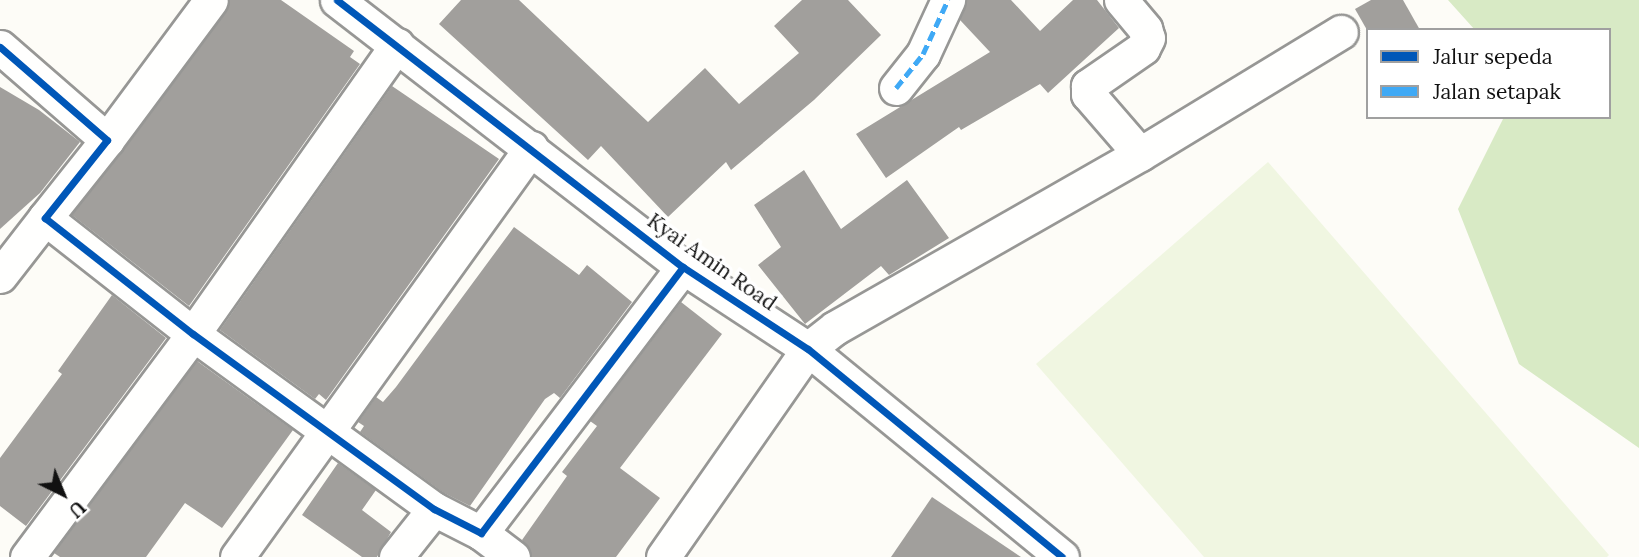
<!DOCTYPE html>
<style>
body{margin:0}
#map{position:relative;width:1639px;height:557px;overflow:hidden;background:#fdfcf7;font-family:Lora,serif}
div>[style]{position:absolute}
.forest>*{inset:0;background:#d8eac5}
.pitch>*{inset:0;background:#f0f6e1}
.building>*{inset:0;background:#a19f9c}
.roads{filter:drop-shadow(2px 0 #979795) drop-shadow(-2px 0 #979795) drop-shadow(0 2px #979795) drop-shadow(0 -2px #979795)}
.minor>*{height:33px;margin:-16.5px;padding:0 16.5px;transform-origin:16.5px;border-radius:16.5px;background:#fffffe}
.quiet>*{height:5px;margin-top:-2.5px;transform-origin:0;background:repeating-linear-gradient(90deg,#3fa9f5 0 10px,transparent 0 15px)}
.cycleway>*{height:7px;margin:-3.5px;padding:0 3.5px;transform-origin:3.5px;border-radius:3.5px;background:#0057b8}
span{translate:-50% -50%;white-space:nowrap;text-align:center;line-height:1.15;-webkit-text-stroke:7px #fff;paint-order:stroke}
.street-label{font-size:21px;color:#111}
.legend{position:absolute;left:1366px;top:28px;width:245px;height:91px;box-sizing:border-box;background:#fff;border:2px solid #a0a0a0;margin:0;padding:9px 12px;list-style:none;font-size:21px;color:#111}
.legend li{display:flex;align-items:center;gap:14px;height:35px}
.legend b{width:35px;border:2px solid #a0a0a0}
.north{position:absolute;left:28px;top:459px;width:70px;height:70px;-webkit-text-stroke:5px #fff;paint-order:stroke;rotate:137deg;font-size:19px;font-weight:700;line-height:28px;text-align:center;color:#111}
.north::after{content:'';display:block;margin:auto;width:24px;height:32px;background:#111;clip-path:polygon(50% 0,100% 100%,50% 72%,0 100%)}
</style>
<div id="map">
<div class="forest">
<i style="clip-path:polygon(1448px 0,1639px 0,1639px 448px,1519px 364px,1458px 209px,1504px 117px,1609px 117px,1609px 30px,1475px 30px)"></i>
</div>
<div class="pitch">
<i style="clip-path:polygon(1268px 162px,1609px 555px,1607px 557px,1204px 557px,1036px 364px)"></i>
</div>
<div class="building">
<i style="clip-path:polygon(230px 0,281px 0,354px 51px,350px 57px,360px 64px,189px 306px,72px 215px,226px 11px)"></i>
<i style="clip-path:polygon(461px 0,519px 0,648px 122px,705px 68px,739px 104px,799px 53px,774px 26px,802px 0,848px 0,881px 35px,814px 100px,731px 170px,726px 162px,668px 217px,601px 146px,588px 160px,439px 24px)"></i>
<i style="clip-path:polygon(967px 0,1011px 0,1040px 31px,1073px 0,1097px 0,1119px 28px,1048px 93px,1040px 84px,961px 130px,959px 127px,886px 178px,856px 134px,990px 52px,960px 20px)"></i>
<i style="clip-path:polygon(1371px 0,1403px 0,1420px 30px,1367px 30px,1355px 9px)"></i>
<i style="clip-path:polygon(392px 86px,499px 159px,326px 400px,319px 394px,315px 399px,220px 330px)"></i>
<i style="clip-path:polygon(0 87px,39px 110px,80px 142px,40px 193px,0 229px)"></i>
<i style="clip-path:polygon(804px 170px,841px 229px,907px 180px,949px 238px,889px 275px,881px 266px,805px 324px,758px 265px,781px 247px,754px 205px)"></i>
<i style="clip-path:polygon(514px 227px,579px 275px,587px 265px,632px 302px,560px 398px,554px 393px,545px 399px,470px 506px,444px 493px,360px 432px,364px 426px,358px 422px,376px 397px,383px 402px,396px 387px)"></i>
<i style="clip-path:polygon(112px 295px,166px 338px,26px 526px,0 506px,0 458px,62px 374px,58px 371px)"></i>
<i style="clip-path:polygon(681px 302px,722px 334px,620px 468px,660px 498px,616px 557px,532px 557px,522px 540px,567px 476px,562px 472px,597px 426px,590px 421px)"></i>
<i style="clip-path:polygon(197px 361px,293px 430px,222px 528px,185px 503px,146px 557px,60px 557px,54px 553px)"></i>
<i style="clip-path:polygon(338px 463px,376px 490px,362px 510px,391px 532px,377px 557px,362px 557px,302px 515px)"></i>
<i style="clip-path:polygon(932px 497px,1021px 557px,891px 557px)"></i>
</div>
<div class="roads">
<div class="minor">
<i style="left:337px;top:0;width:437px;rotate:37.7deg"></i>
<i style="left:683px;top:267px;width:149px;rotate:33.3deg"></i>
<i style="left:808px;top:349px;width:328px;rotate:39.3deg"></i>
<i style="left:1121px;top:0;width:38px;rotate:50deg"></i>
<i style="left:1145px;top:29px;width:9px;rotate:72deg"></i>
<i style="left:1148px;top:38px;width:11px;rotate:117deg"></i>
<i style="left:1143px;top:48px;width:67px;rotate:145.4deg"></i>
<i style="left:1088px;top:86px;width:8px;rotate:90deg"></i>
<i style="left:1088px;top:94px;width:79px;rotate:49.1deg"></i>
<i style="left:0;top:47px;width:142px;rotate:41deg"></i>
<i style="left:107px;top:140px;width:100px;rotate:128.5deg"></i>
<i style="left:45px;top:218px;width:188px;rotate:38.1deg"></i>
<i style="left:193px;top:334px;width:298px;rotate:36deg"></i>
<i style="left:434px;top:509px;width:53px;rotate:27.1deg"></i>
<i style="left:481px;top:533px;width:334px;rotate:-52.8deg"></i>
<i style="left:896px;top:88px;width:43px;rotate:-51.5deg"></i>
<i style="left:923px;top:54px;width:60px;rotate:-65.2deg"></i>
<i style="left:107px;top:140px;width:174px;rotate:-53.4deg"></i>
<i style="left:0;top:276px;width:73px;rotate:-52.2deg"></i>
<i style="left:481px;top:533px;width:40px;rotate:37deg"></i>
<i style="left:27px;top:557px;width:278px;rotate:-53.3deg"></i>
<i style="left:193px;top:334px;width:354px;rotate:-54.8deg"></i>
<i style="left:237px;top:557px;width:504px;rotate:-54.29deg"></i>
<i style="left:396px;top:557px;width:61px;rotate:-51.6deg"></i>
<i style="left:663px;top:557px;width:254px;rotate:-55.1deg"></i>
<i style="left:808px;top:349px;width:34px;rotate:-38deg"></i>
<i style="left:835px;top:328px;width:351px;rotate:-29.7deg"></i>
<i style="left:1140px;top:154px;width:235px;rotate:-31.3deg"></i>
</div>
</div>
<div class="quiet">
<i style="left:896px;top:88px;width:43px;rotate:-51.5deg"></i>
<i style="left:923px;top:54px;width:60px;rotate:-65.2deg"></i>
</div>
<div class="cycleway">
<i style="left:337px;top:0;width:437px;rotate:37.7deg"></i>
<i style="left:683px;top:267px;width:149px;rotate:33.3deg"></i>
<i style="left:808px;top:349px;width:328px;rotate:39.3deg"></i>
<i style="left:0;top:47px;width:142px;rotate:41deg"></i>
<i style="left:107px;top:140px;width:100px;rotate:128.5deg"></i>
<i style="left:45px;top:218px;width:188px;rotate:38.1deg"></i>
<i style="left:193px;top:334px;width:298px;rotate:36deg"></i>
<i style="left:434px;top:509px;width:53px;rotate:27.1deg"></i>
<i style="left:481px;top:533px;width:334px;rotate:-52.8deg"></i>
</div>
<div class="street-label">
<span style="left:712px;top:262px;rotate:35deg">Kyai Amin Road</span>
</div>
<ul class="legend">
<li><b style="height:9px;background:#0057b8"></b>Jalur sepeda</li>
<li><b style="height:9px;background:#3fa9f5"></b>Jalan setapak</li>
</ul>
<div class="north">U</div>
</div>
